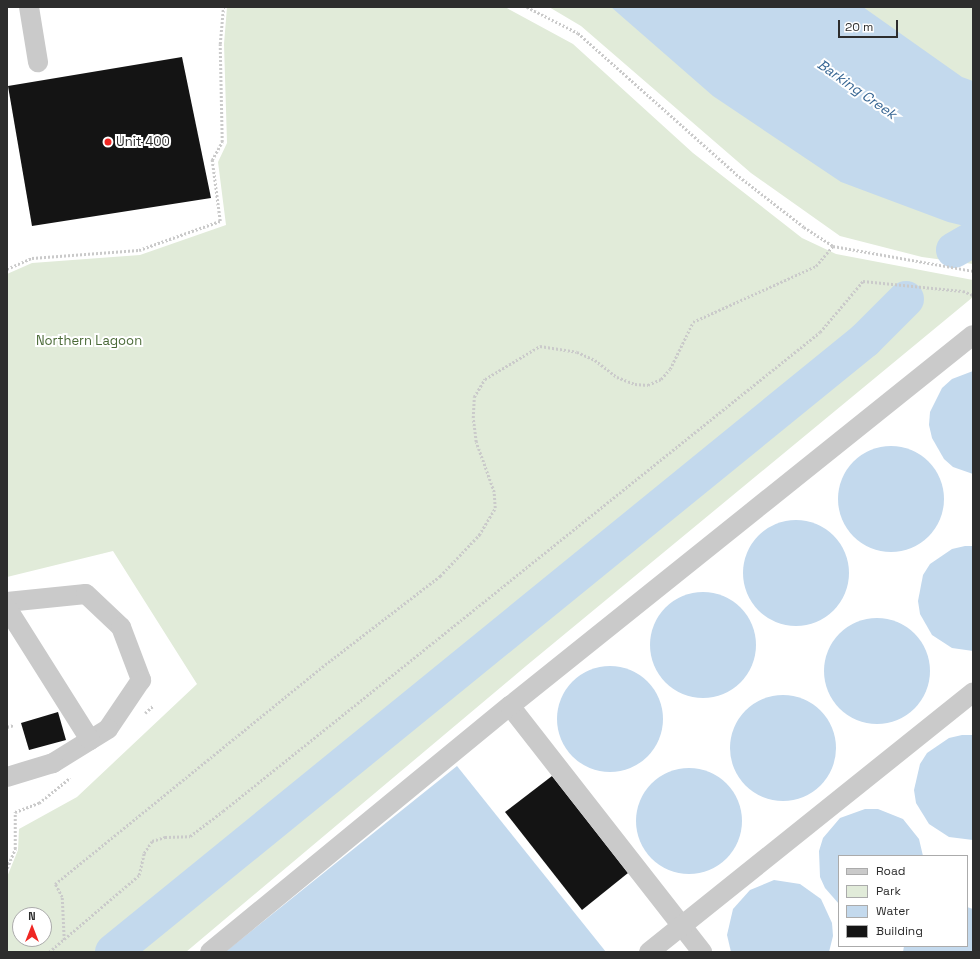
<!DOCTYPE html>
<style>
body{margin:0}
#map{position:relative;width:980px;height:959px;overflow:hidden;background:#fff;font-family:"Space Grotesk",sans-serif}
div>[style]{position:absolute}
.green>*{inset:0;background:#e1ebd9}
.water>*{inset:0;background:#c3d9ed}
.round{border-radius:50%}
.river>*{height:36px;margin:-18px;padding:0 18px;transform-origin:18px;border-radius:18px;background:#c3d9ed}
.building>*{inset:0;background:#141414}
.path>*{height:2.5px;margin-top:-1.25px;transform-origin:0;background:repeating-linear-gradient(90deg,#cacaca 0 2px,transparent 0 4px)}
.minor>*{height:20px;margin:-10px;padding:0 10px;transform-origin:10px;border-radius:10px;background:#cacaca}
.dots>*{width:11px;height:11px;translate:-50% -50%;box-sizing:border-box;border:2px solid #fff;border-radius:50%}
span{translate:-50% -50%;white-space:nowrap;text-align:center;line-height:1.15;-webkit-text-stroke:4px #fff;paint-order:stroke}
.poi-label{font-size:13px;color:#2d2d2d}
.left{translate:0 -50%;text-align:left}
.park-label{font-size:13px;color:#4b6a38}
.water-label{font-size:14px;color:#376693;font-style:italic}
.frame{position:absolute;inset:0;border:8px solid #2d2d2d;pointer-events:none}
.legend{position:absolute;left:838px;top:855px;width:130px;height:92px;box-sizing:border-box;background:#fff;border:1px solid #ababab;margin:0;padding:5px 7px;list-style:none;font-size:12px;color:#2d2d2d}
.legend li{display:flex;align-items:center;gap:8px;height:20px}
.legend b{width:20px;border:1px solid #ababab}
.north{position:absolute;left:12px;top:907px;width:40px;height:40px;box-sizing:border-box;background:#fff;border:1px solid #ababab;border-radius:50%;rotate:0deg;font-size:11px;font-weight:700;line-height:16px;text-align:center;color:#2d2d2d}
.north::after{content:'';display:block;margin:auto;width:14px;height:18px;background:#ef2723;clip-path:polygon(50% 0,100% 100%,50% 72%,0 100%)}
.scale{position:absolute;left:838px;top:20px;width:60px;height:18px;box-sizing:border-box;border:2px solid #2d2d2d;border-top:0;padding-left:5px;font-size:12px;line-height:14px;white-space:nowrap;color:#2d2d2d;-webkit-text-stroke:3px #fff;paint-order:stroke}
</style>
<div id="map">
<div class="green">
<i style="clip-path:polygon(evenodd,227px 7px,505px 7px,573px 44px,693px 153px,802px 238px,836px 254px,973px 280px,973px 297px,526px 666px,186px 952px,7px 952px,7px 877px,18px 850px,19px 829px,77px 797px,197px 684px,113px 551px,7px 577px,7px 274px,32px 263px,140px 255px,226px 225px,218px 162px,227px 143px,224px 44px,227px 7px,20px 915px,44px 915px,44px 939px,20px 939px,20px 915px)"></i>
<i style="clip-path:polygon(549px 7px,730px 7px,973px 174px,973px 264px,922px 257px,840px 236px,751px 173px,581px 26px)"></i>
<i style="clip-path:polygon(767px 7px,972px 7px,973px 136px)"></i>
</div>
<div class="water">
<i style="clip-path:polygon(611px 7px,863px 7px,962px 77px,973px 81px,973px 228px,948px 222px,841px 182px,713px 96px)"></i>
<i style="clip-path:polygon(973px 371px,973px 474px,953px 467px,944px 459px,932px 438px,929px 425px,930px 412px,942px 388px,952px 379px)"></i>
<i class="round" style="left:838px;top:446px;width:106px;height:106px"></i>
<i class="round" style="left:743px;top:520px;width:106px;height:106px"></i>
<i style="clip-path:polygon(965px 546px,973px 546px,973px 651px,952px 648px,932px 635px,920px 614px,918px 601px,923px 575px,930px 564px,952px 549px)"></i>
<i class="round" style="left:650px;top:592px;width:106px;height:106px"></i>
<i class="round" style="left:824px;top:618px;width:106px;height:106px"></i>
<i class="round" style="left:557px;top:666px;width:106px;height:106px"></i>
<i class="round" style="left:730px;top:695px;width:106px;height:106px"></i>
<i style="clip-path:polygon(962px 735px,973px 735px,973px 840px,949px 837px,929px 824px,916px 803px,914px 790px,920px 764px,927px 753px,949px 738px)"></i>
<i style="clip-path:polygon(457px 766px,606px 952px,225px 952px)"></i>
<i class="round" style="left:636px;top:768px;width:106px;height:106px"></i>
<i style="clip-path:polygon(865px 809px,878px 809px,903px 819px,919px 839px,923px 856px,839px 856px,839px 904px,825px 888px,820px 877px,819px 851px,823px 838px,840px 818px)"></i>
<i style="clip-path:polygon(774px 880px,800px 884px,821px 899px,832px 923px,833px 936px,829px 952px,731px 952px,727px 935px,733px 909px,750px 890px)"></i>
<i style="clip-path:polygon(967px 907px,973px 909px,973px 952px,903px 952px,904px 946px,967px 946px)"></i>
</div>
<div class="river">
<i style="left:954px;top:250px;width:22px;rotate:-30deg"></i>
<i style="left:113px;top:952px;width:970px;rotate:-39.14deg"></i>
<i style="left:865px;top:340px;width:58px;rotate:-45deg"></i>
</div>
<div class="building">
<i style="clip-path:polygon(182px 57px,211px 198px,32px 226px,8px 86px)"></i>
<i style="clip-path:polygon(58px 712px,66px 740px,29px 750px,21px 723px)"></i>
<i style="clip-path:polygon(552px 776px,628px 873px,582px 910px,505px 812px)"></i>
</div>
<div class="path">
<i style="left:527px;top:7px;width:57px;rotate:27deg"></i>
<i style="left:578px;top:33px;width:212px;rotate:41.7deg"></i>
<i style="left:736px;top:174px;width:86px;rotate:37.9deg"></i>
<i style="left:804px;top:227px;width:35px;rotate:33deg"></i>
<i style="left:833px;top:246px;width:142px;rotate:10.1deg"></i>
<i style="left:7px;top:269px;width:27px;rotate:-24deg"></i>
<i style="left:32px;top:258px;width:107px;rotate:-4.3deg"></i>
<i style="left:139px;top:250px;width:86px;rotate:-19.7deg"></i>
<i style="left:220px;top:221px;width:62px;rotate:-97.5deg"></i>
<i style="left:212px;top:160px;width:21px;rotate:-61deg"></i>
<i style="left:222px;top:142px;width:98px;rotate:-91.2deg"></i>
<i style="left:220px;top:44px;width:37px;rotate:-85deg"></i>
<i style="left:145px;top:713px;width:11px;rotate:-41deg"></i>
<i style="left:7px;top:727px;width:7px;rotate:-16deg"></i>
<i style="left:7px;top:868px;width:21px;rotate:-67deg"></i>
<i style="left:15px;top:849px;width:37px;rotate:-90deg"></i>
<i style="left:15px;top:812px;width:26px;rotate:-21deg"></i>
<i style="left:39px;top:803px;width:40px;rotate:-39deg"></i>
<i style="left:64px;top:940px;width:43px;rotate:-92.7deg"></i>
<i style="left:62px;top:897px;width:15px;rotate:-118deg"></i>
<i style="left:55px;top:884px;width:355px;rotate:-39.1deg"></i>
<i style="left:331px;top:660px;width:138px;rotate:-37.6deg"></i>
<i style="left:440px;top:576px;width:57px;rotate:-46.4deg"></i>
<i style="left:479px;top:535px;width:31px;rotate:-59deg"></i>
<i style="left:495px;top:508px;width:16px;rotate:-94deg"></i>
<i style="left:494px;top:492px;width:53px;rotate:-109.8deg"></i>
<i style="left:476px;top:442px;width:24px;rotate:-97deg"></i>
<i style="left:473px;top:418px;width:21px;rotate:-87deg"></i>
<i style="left:474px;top:397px;width:21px;rotate:-59deg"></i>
<i style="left:485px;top:379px;width:64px;rotate:-31deg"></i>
<i style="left:540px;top:346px;width:37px;rotate:9deg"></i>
<i style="left:577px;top:352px;width:20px;rotate:24deg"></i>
<i style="left:595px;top:360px;width:28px;rotate:38deg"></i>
<i style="left:617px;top:377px;width:19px;rotate:21deg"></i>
<i style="left:635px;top:384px;width:13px;rotate:4deg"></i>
<i style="left:648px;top:385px;width:14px;rotate:-25deg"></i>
<i style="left:661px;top:379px;width:13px;rotate:-48deg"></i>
<i style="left:670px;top:369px;width:52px;rotate:-63.9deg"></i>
<i style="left:693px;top:322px;width:135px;rotate:-24.5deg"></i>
<i style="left:816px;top:266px;width:26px;rotate:-50deg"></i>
<i style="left:49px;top:952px;width:118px;rotate:-40.5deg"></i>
<i style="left:139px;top:875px;width:23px;rotate:-77deg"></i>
<i style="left:144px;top:853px;width:14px;rotate:-56deg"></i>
<i style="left:152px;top:841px;width:14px;rotate:-17deg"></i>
<i style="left:165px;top:837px;width:25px;rotate:-2deg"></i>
<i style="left:190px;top:836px;width:41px;rotate:-37.1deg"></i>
<i style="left:223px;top:811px;width:765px;rotate:-38.74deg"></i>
<i style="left:820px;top:332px;width:67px;rotate:-49.9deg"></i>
<i style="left:863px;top:281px;width:100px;rotate:5.7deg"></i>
<i style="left:963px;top:291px;width:11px;rotate:22deg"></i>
</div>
<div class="minor">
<i style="left:29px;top:7px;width:56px;rotate:80.7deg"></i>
<i style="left:7px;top:602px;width:79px;rotate:-5.8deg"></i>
<i style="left:86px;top:594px;width:48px;rotate:43.3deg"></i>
<i style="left:121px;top:627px;width:57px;rotate:69.3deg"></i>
<i style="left:141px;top:680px;width:59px;rotate:124deg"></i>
<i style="left:108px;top:729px;width:65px;rotate:148.3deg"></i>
<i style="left:53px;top:763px;width:48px;rotate:163.1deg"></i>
<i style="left:7px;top:608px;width:156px;rotate:57.8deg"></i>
<i style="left:510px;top:706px;width:312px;rotate:52deg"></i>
<i style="left:210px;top:952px;width:388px;rotate:-39.4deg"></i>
<i style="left:510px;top:706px;width:593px;rotate:-38.71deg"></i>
<i style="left:649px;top:952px;width:415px;rotate:-38.7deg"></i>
</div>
<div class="dots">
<i style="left:108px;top:142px;background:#ef2723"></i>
</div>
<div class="poi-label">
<span class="left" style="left:116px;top:142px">Unit 400</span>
</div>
<div class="park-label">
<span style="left:89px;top:341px">Northern Lagoon</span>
</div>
<div class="water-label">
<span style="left:857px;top:89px;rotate:35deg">Barking Creek</span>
</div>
<div class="frame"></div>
<ul class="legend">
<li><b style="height:5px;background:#cacaca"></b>Road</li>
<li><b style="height:11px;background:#e1ebd9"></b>Park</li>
<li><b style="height:11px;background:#c3d9ed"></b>Water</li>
<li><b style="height:11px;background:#141414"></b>Building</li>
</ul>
<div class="north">N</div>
<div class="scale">20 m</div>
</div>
